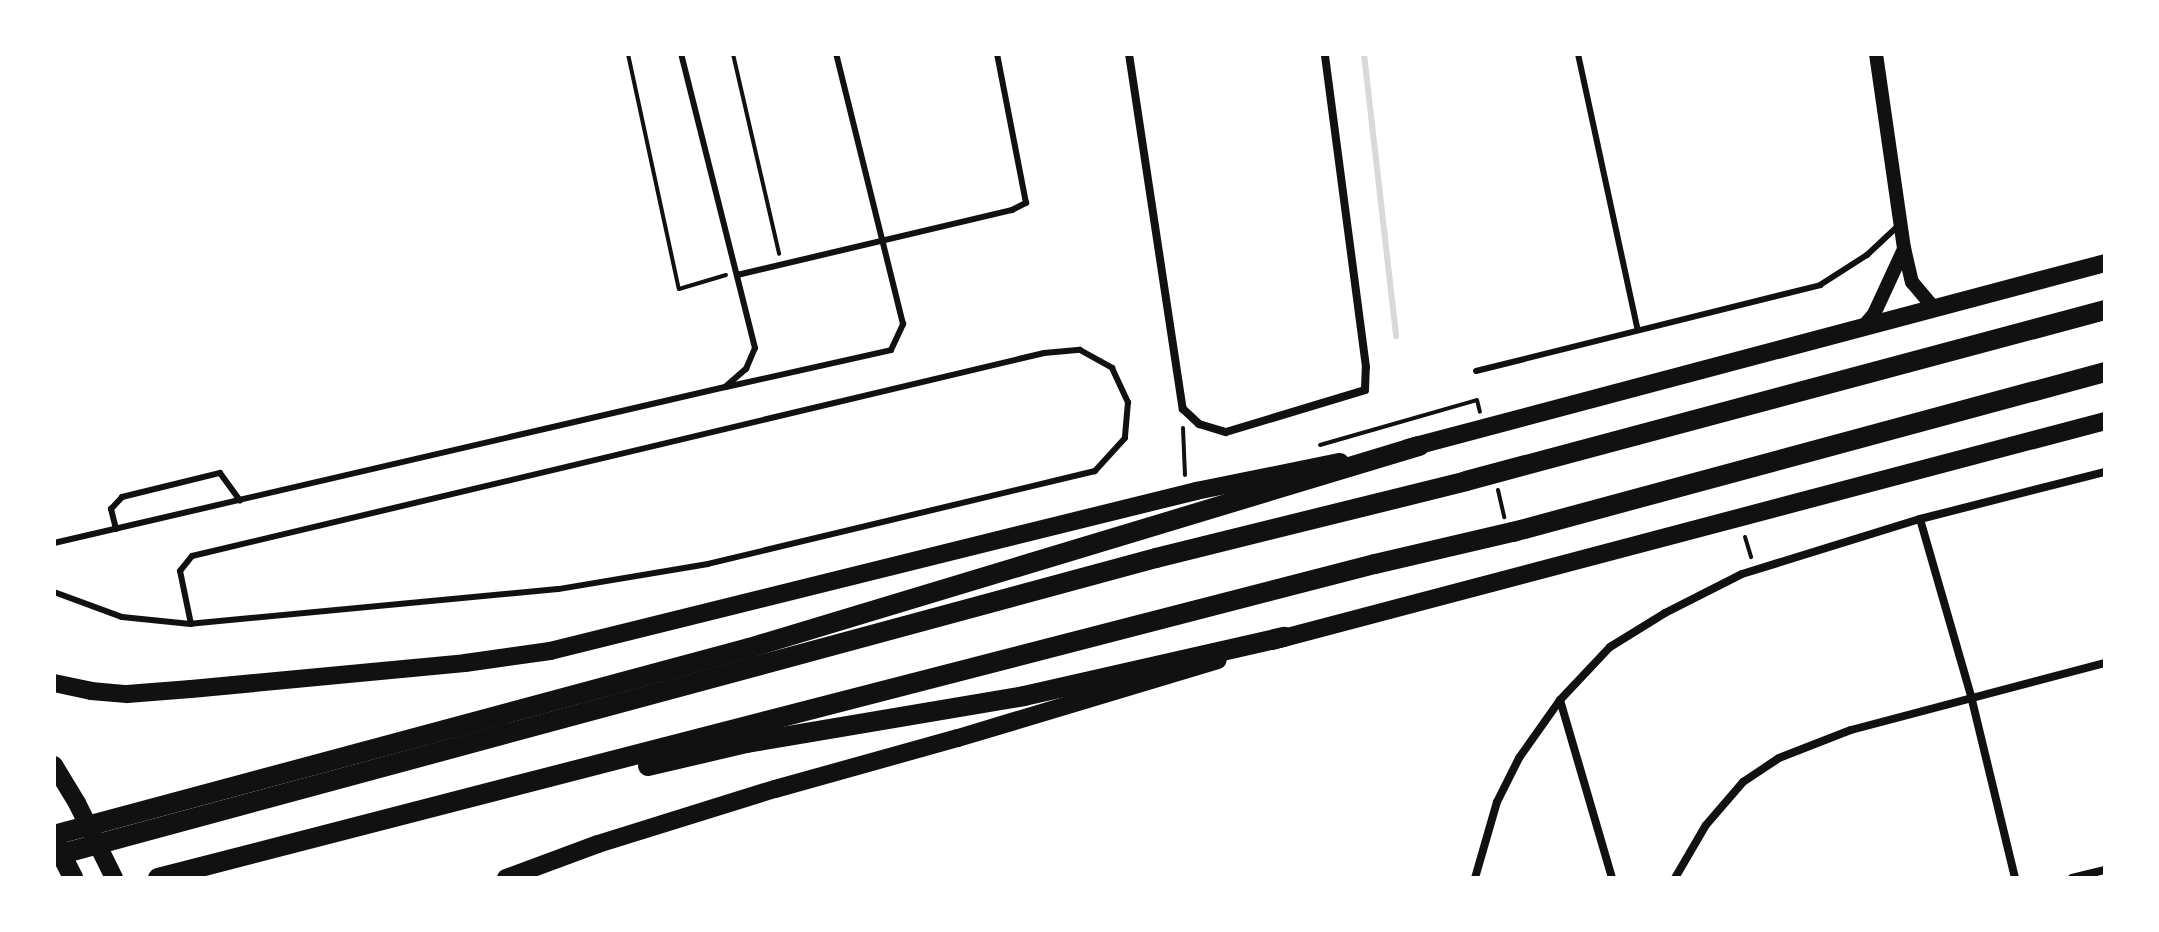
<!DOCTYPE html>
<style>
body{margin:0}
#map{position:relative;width:2159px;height:932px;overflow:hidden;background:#fff;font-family:"Libre Baskerville",serif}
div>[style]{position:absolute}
.stream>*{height:6px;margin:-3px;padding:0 3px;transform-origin:3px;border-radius:3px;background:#d9d9d9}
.path>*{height:4px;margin:-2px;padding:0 2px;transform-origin:2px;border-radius:2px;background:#111}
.service>*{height:6px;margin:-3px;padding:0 3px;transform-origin:3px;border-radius:3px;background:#111}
.minor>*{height:8px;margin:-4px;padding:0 4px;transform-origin:4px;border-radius:4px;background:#111}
.tertiary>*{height:14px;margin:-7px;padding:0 7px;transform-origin:7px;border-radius:7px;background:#111}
.trunk>*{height:18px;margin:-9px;padding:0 9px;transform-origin:9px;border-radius:9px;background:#111}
.motorway>*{height:20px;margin:-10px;padding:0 10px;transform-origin:10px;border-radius:10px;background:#111}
span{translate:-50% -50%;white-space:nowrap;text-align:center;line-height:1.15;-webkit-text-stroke:6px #fff;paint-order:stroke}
.frame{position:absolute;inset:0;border:56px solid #fff;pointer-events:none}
</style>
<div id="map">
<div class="stream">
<i style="left:1364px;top:54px;width:284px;rotate:83.5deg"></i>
</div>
<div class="path">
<i style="left:628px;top:54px;width:240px;rotate:77.8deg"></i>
<i style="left:679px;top:289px;width:49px;rotate:-16.6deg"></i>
<i style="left:733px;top:54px;width:205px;rotate:77deg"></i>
<i style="left:1183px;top:428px;width:47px;rotate:87.6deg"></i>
<i style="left:1320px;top:445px;width:163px;rotate:-16deg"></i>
<i style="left:1477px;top:400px;width:12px;rotate:76deg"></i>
<i style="left:1498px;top:490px;width:28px;rotate:77deg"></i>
<i style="left:1745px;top:537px;width:21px;rotate:73deg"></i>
</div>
<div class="service">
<i style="left:1578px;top:54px;width:280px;rotate:77.8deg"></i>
<i style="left:737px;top:275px;width:283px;rotate:-13.3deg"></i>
<i style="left:1012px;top:210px;width:16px;rotate:-27deg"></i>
<i style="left:1026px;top:203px;width:152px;rotate:-101deg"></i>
<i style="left:1080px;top:350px;width:37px;rotate:29deg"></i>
<i style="left:1112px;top:368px;width:38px;rotate:65deg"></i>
<i style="left:1128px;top:402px;width:36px;rotate:95deg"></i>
<i style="left:1125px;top:438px;width:45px;rotate:132.3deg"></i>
<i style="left:1095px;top:471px;width:398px;rotate:166.5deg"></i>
<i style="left:708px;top:564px;width:152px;rotate:170.5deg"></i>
<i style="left:558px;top:589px;width:369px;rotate:174.6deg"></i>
<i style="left:191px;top:624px;width:54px;rotate:-101.7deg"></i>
<i style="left:180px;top:571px;width:19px;rotate:-51deg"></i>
<i style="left:192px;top:556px;width:876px;rotate:-13.4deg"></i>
<i style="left:1044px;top:353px;width:36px;rotate:-5deg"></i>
<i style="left:1476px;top:371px;width:355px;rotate:-14deg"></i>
<i style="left:1820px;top:285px;width:56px;rotate:-32.6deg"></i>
<i style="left:1867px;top:255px;width:42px;rotate:-43.1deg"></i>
<i style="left:726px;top:387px;width:169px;rotate:-12.6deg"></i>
<i style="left:891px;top:350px;width:29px;rotate:-65deg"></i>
<i style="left:903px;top:324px;width:278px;rotate:-103.9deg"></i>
<i style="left:116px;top:529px;width:21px;rotate:-104deg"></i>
<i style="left:111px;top:509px;width:16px;rotate:-47deg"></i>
<i style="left:122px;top:497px;width:101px;rotate:-13.8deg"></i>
<i style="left:220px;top:473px;width:34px;rotate:54deg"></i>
<i style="left:54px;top:543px;width:689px;rotate:-13.09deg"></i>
<i style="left:725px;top:387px;width:28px;rotate:-41deg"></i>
<i style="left:746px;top:369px;width:23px;rotate:-67deg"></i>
<i style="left:755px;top:348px;width:303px;rotate:-104.1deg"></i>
<i style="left:54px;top:592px;width:72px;rotate:20.2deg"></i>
<i style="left:122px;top:617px;width:69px;rotate:5.8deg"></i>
</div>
<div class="minor">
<i style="left:1129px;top:54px;width:359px;rotate:81.4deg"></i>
<i style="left:1183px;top:409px;width:22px;rotate:43deg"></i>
<i style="left:1199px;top:424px;width:28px;rotate:17deg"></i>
<i style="left:1226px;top:432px;width:145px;rotate:-16.8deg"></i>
<i style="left:1365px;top:390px;width:23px;rotate:-88deg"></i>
<i style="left:1366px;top:367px;width:316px;rotate:-97.5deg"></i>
<i style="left:1920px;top:519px;width:184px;rotate:73.9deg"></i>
<i style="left:1971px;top:696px;width:187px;rotate:76.4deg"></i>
<i style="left:1560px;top:700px;width:185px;rotate:73.7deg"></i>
<i style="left:1475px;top:878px;width:79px;rotate:-73.9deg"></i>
<i style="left:1497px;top:802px;width:49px;rotate:-63.4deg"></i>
<i style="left:1519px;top:758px;width:71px;rotate:-54.7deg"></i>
<i style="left:1560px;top:700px;width:73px;rotate:-46.7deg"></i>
<i style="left:1610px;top:647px;width:65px;rotate:-31.7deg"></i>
<i style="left:1665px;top:613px;width:86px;rotate:-26.9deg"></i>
<i style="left:1742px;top:574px;width:186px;rotate:-17.2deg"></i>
<i style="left:1920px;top:519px;width:191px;rotate:-14.3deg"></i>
<i style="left:1675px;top:878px;width:61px;rotate:-59.7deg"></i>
<i style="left:1706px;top:825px;width:57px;rotate:-49.3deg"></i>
<i style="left:1743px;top:782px;width:43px;rotate:-33.7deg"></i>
<i style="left:1779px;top:758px;width:77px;rotate:-21.3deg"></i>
<i style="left:1851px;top:730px;width:263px;rotate:-14.8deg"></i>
<i style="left:2072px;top:878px;width:34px;rotate:-14deg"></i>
</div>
<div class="tertiary">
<i style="left:1876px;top:54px;width:196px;rotate:81.8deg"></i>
<i style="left:1904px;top:248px;width:35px;rotate:77deg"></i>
<i style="left:1912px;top:282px;width:35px;rotate:50deg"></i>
<i style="left:1862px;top:328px;width:18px;rotate:-49deg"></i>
<i style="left:1874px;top:314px;width:72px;rotate:-65.2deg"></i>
</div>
<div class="trunk">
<i style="left:1408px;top:448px;width:721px;rotate:-14.86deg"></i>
<i style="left:1272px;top:641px;width:862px;rotate:-14.79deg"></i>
<i style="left:54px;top:683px;width:38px;rotate:12deg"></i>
<i style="left:91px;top:691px;width:36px;rotate:5deg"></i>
<i style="left:127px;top:694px;width:64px;rotate:-4.5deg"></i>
<i style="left:191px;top:689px;width:275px;rotate:-5.4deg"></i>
<i style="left:465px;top:663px;width:86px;rotate:-8deg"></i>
<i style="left:550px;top:651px;width:666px;rotate:-13.91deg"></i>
<i style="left:1196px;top:491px;width:147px;rotate:-11.4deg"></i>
<i style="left:54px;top:765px;width:44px;rotate:58.8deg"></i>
<i style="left:77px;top:803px;width:84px;rotate:63.7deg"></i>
<i style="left:506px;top:878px;width:98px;rotate:-20.3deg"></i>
<i style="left:598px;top:844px;width:185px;rotate:-17.3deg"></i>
<i style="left:775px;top:789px;width:190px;rotate:-15.6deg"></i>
<i style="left:958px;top:738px;width:271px;rotate:-16.7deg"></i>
</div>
<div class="motorway">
<i style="left:648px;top:766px;width:102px;rotate:-13.1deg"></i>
<i style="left:747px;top:743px;width:281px;rotate:-9.6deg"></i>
<i style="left:1024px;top:696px;width:267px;rotate:-12.8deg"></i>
<i style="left:54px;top:835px;width:720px;rotate:-15.06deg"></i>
<i style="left:749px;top:648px;width:700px;rotate:-16.78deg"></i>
<i style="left:56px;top:844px;width:38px;rotate:63deg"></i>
<i style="left:54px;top:856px;width:1142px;rotate:-15.13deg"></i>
<i style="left:1156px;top:558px;width:319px;rotate:-13.9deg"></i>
<i style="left:1466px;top:481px;width:661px;rotate:-14.98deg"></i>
<i style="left:158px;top:878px;width:1257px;rotate:-14.47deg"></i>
<i style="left:1375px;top:564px;width:142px;rotate:-13.1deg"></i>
<i style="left:1513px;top:532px;width:613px;rotate:-15.12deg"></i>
</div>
<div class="frame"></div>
</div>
